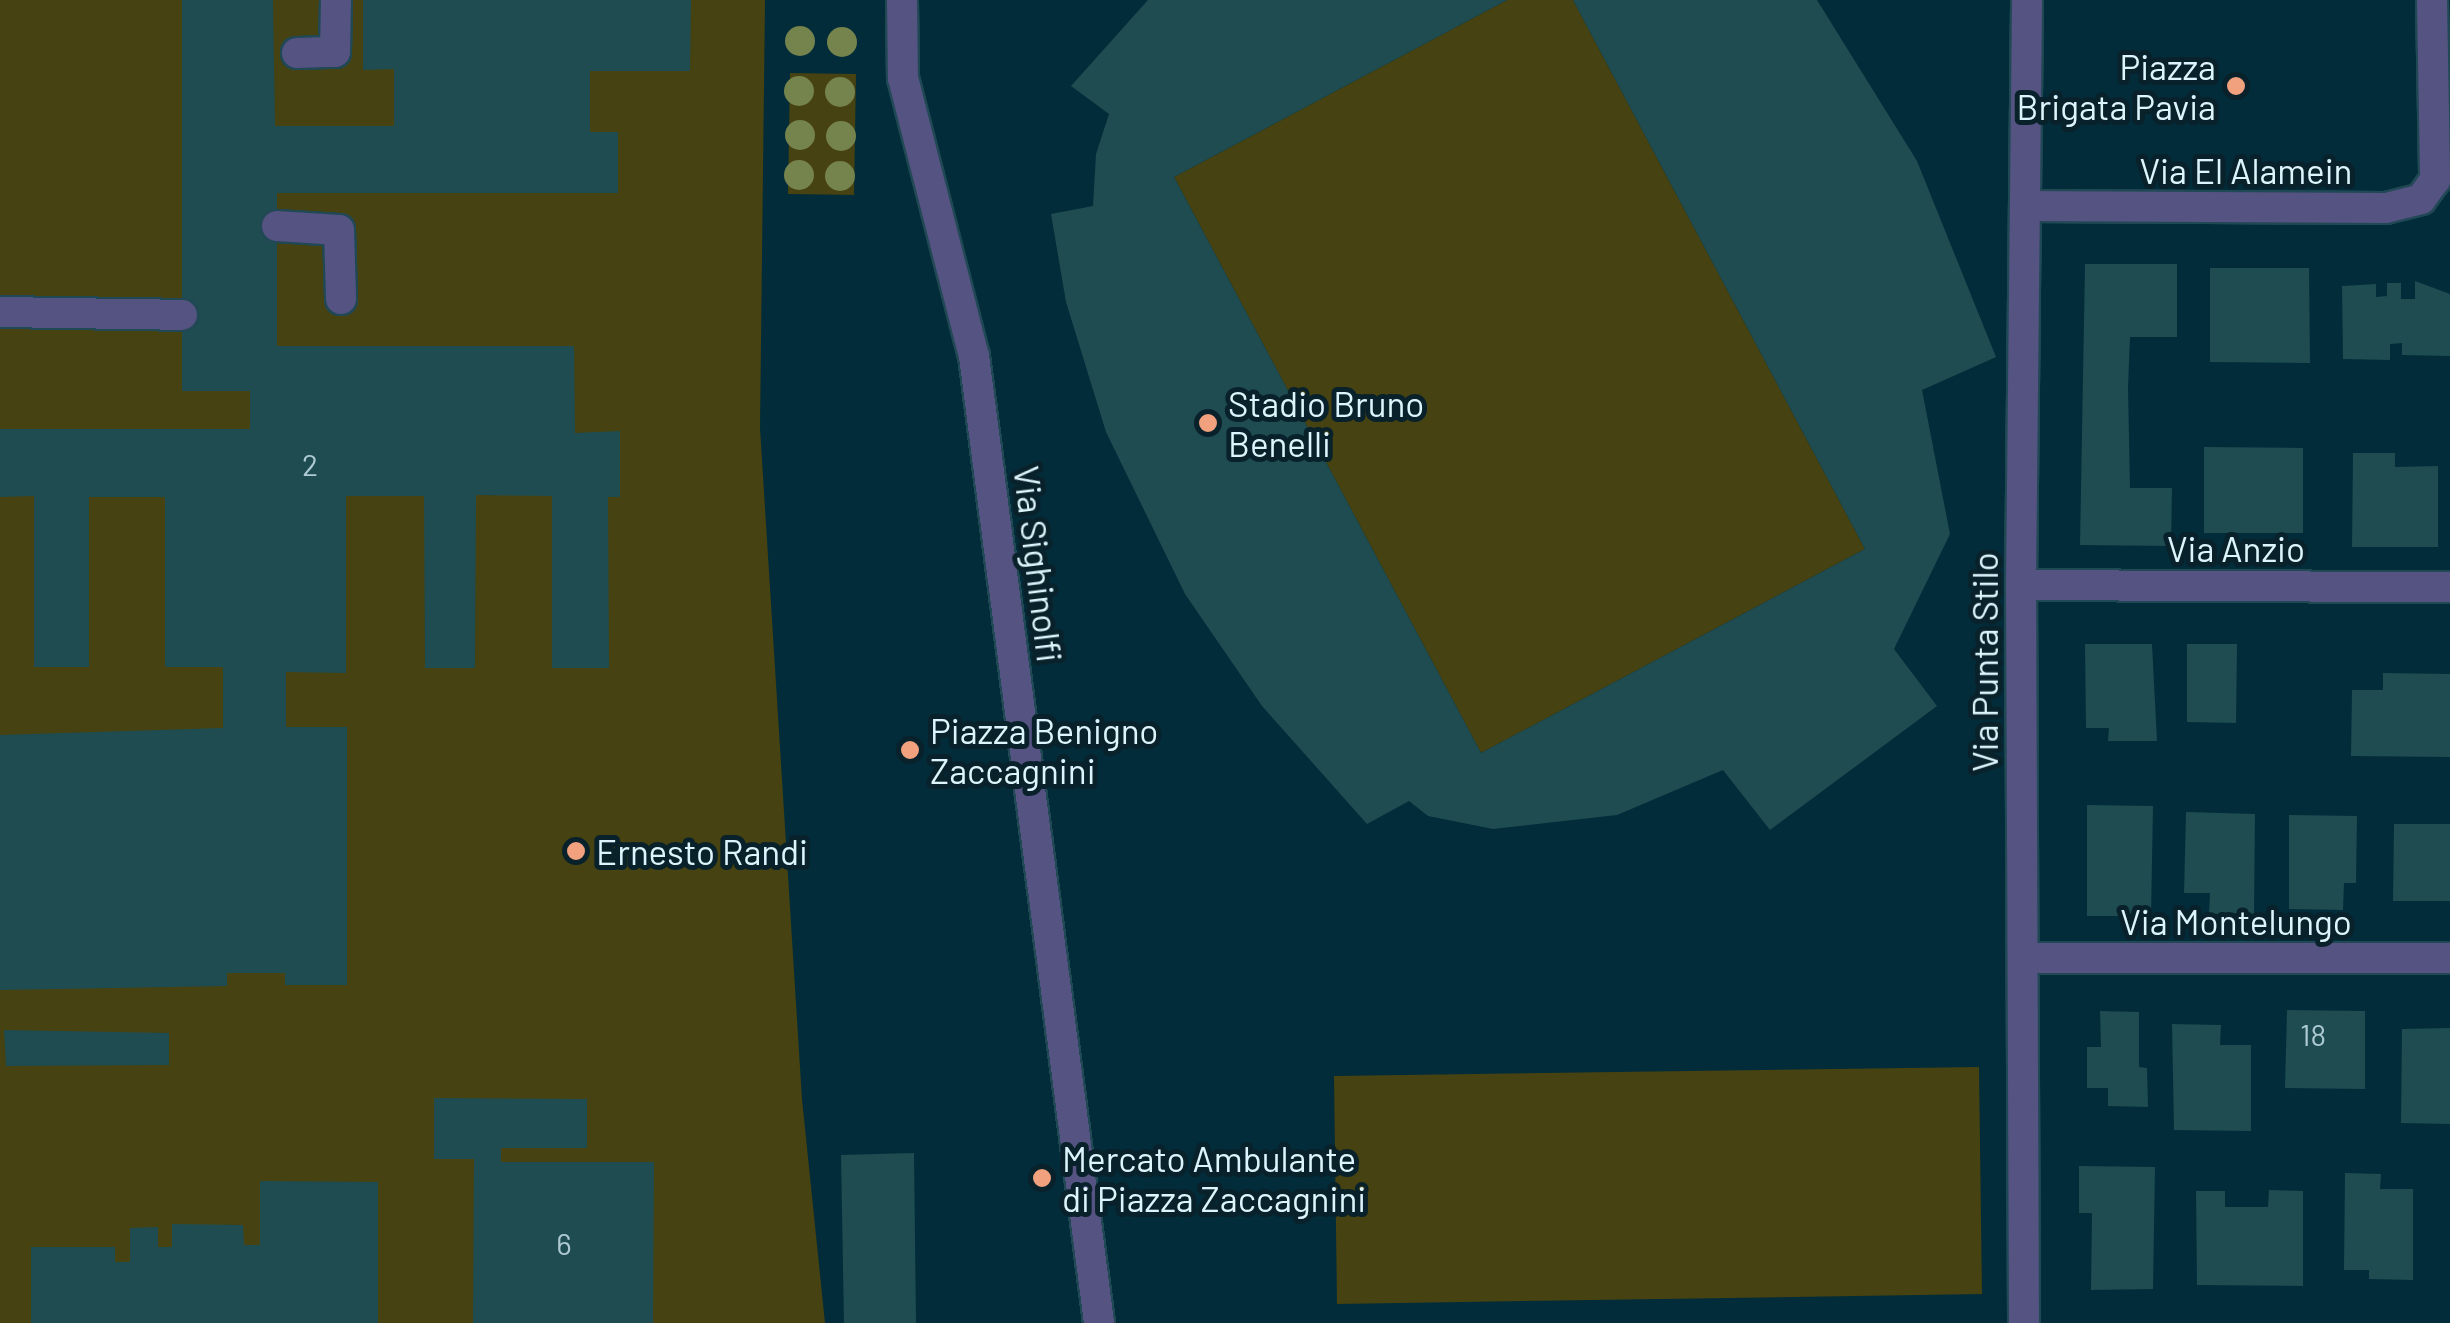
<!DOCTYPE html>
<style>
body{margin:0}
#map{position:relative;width:2450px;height:1323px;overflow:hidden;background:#022c3a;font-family:Barlow,sans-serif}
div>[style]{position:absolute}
.green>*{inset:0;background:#464211}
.building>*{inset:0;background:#1e4c51}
.roads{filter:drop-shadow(2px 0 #214855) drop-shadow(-2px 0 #214855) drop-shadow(0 2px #214855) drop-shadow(0 -2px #214855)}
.street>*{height:30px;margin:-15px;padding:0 15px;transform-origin:15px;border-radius:15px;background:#555381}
.trees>*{width:30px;height:30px;margin:-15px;border-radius:50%;background:#75834d}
.dots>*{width:28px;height:28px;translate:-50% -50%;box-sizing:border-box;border:5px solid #09212a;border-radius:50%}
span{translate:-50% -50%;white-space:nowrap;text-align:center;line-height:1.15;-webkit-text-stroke:10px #09212a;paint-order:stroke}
.number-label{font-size:30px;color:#aecad1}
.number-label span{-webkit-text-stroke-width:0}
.poi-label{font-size:35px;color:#def4fc}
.right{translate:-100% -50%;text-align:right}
.left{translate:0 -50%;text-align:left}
.street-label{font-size:35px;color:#def4fc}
</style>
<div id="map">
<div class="green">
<i style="clip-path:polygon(0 0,765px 0,760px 428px,802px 1099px,825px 1323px,0 1323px)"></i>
<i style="clip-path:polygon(1507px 0,1573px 0,1865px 549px,1481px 753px,1174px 177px)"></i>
<i style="clip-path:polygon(790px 73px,856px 74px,854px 195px,788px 194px)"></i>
<i style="clip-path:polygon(1979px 1067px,1982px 1294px,1337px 1304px,1334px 1076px)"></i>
</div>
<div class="building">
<i style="clip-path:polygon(182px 0,273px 0,275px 126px,394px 126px,394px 69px,363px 70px,363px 0,691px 0,690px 71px,590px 71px,590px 132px,618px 132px,618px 193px,277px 193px,277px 346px,574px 346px,575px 433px,620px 431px,620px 497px,608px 497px,609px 668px,552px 668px,552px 496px,476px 495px,475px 668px,425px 668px,424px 496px,346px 496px,346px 673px,286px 672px,286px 727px,347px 727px,347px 985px,285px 985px,285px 973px,227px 973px,227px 986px,0 990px,0 735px,223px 728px,223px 667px,165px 667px,165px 497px,89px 497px,89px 667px,34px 667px,34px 496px,0 497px,0 429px,250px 429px,250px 391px,182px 391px)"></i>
<i style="clip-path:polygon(1148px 0,1507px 0,1174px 177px,1481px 753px,1865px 549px,1573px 0,1817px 0,1917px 161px,1996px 357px,1922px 390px,1950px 534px,1894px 649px,1937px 706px,1770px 830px,1723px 770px,1617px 815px,1493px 829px,1428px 816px,1409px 801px,1367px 824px,1262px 706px,1185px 594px,1106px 432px,1066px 302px,1051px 214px,1093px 206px,1096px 154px,1109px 114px,1071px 86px)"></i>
<i style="clip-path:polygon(2085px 264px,2177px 264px,2177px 337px,2130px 337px,2128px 388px,2130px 488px,2172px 488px,2171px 546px,2080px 545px)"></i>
<i style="clip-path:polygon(2210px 268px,2309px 268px,2310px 363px,2210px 362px)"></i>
<i style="clip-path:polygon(2415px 281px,2450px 294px,2450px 356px,2402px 355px,2402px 343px,2390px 344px,2390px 360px,2343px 359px,2342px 286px,2376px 284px,2376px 297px,2387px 296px,2387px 283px,2401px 283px,2401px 299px,2415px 299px)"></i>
<i style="clip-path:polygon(2204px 447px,2303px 448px,2303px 533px,2204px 533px)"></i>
<i style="clip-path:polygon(2353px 453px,2395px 453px,2395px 467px,2438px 466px,2438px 547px,2352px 547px)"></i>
<i style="clip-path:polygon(2085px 644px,2152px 644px,2157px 741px,2108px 741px,2109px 728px,2086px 728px)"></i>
<i style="clip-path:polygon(2187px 644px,2237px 644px,2236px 723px,2187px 722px)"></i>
<i style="clip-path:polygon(2383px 673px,2450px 674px,2450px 757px,2351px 756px,2352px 690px,2383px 690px)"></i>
<i style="clip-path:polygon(2087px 805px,2153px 806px,2151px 916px,2087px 916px)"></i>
<i style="clip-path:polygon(2186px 812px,2255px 814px,2254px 915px,2209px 914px,2210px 893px,2184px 893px)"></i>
<i style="clip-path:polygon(2289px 815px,2357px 816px,2356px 883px,2344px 883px,2343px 910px,2289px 909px)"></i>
<i style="clip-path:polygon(2394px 824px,2450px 824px,2450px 901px,2393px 901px)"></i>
<i style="clip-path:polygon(2287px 1010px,2365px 1011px,2365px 1089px,2285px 1088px)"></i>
<i style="clip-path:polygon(2100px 1011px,2139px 1012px,2139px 1067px,2147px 1068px,2148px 1107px,2108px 1106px,2108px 1088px,2087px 1088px,2087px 1047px,2101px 1047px)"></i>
<i style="clip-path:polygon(2172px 1024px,2221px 1025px,2220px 1045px,2251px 1045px,2251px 1131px,2174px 1130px)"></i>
<i style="clip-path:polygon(2450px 1028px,2450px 1124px,2401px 1123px,2402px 1029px)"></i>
<i style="clip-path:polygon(4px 1030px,169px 1033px,169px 1065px,6px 1066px)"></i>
<i style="clip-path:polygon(434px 1098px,587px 1099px,587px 1148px,501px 1148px,501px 1162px,654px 1162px,653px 1323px,473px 1323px,474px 1159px,434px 1159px)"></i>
<i style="clip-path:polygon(914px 1153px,916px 1323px,844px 1323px,841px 1155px)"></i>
<i style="clip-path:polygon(2079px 1166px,2155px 1167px,2153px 1289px,2091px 1290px,2092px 1213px,2079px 1213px)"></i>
<i style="clip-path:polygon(2345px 1173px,2381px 1174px,2380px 1189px,2413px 1189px,2413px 1280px,2369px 1279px,2369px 1270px,2344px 1270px)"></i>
<i style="clip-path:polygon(260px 1181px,378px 1182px,378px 1323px,31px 1323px,31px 1247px,115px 1247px,115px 1262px,130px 1262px,130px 1228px,158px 1227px,158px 1247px,172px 1247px,172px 1224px,243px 1225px,244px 1245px,260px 1245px)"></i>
<i style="clip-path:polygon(2269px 1190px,2303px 1191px,2303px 1286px,2197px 1285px,2196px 1191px,2225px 1191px,2225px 1207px,2268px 1207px)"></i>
</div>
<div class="roads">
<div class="street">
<i style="left:902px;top:0;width:78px;rotate:89.3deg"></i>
<i style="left:903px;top:78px;width:287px;rotate:75.7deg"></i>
<i style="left:974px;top:356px;width:975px;rotate:82.63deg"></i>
<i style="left:2432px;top:0;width:180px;rotate:89deg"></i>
<i style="left:297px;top:53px;width:38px;rotate:-2deg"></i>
<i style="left:335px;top:52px;width:52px;rotate:-88.9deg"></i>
<i style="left:2026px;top:206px;width:360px;rotate:0.3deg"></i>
<i style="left:2386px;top:208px;width:36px;rotate:-14deg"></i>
<i style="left:2421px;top:199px;width:24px;rotate:-54deg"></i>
<i style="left:277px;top:226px;width:62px;rotate:3.7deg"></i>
<i style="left:339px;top:230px;width:69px;rotate:88.3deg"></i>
<i style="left:0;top:312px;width:182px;rotate:0.9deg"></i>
<i style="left:2021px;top:585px;width:429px;rotate:0.3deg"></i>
<i style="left:2023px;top:958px;width:427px"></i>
<i style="left:2024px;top:1323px;width:738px;rotate:-90.23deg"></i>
<i style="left:2021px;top:585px;width:585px;rotate:-89.41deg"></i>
</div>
</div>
<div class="trees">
<i style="left:800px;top:41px"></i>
<i style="left:842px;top:42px"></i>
<i style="left:799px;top:91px"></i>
<i style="left:840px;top:92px"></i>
<i style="left:800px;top:135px"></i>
<i style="left:841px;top:136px"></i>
<i style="left:799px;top:175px"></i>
<i style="left:840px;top:176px"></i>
</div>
<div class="dots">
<i style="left:2236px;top:86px;background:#f1a17d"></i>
<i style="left:1208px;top:423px;background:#f1a17d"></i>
<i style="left:910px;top:750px;background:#f1a17d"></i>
<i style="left:576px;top:851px;background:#f1a17d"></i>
<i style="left:1042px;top:1178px;background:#f1a17d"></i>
</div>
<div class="number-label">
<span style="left:310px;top:464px">2</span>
<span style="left:2313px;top:1034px">18</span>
<span style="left:564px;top:1243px">6</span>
</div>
<div class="poi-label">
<span class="right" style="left:2216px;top:86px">Piazza<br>Brigata Pavia</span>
<span class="left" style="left:1228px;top:423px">Stadio Bruno<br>Benelli</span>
<span class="left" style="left:930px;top:750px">Piazza Benigno<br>Zaccagnini</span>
<span class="left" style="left:596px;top:851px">Ernesto Randi</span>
<span class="left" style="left:1062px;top:1178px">Mercato Ambulante<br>di Piazza Zaccagnini</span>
</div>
<div class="street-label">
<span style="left:2246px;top:170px">Via El Alamein</span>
<span style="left:2236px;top:548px">Via Anzio</span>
<span style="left:1039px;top:564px;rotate:83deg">Via Sighinolfi</span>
<span style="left:1984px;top:662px;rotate:-90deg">Via Punta Stilo</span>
<span style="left:2236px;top:921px">Via Montelungo</span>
</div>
</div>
